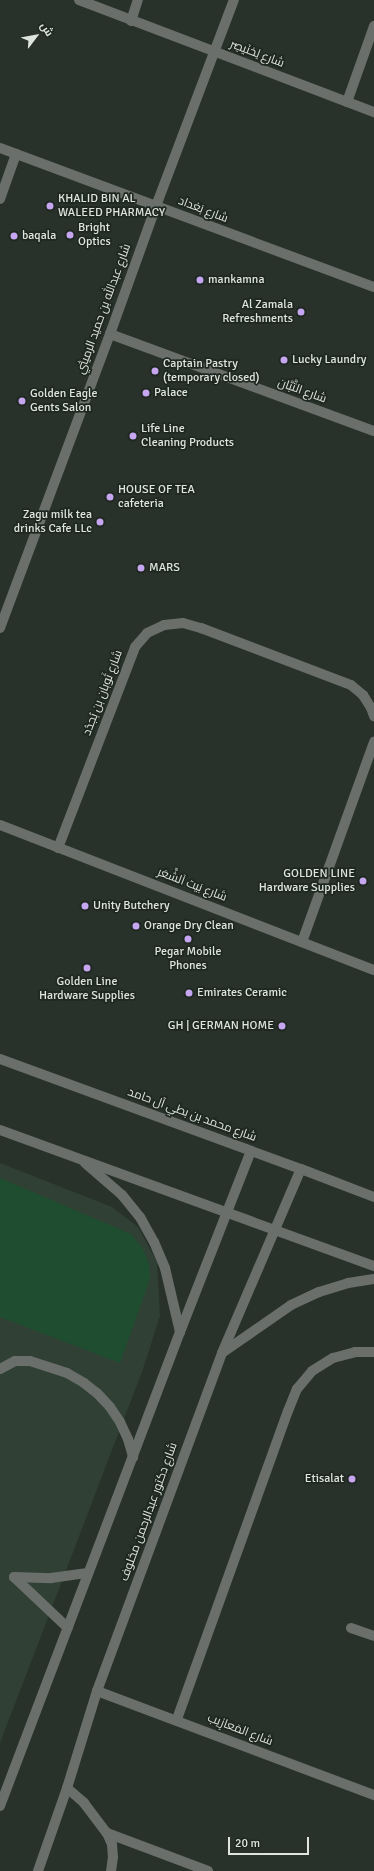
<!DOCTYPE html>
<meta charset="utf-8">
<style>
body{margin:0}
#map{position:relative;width:374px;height:1871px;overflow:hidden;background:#28322a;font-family:Signika,Cairo,sans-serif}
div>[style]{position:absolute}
.built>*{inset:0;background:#304034}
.green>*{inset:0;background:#1f4d30}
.minor>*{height:10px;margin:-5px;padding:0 5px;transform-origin:5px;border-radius:5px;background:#6a6f6b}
.dots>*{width:11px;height:11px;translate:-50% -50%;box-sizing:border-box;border:2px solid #1e2821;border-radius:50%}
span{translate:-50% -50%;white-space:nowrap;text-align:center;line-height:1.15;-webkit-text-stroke:3.5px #1e2821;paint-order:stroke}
.street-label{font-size:12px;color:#dee4df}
.poi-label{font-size:12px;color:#dee4df}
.left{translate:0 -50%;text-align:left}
.right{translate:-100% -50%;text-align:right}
.north{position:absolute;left:16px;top:16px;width:40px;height:40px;-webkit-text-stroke:3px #1e2821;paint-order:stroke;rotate:58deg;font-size:11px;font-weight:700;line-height:16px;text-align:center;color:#dee4df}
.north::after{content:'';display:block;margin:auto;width:14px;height:18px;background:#dee4df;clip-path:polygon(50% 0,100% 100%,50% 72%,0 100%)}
.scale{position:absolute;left:228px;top:1837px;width:81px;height:18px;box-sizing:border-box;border:2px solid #dee4df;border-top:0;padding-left:5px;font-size:12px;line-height:14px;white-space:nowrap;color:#dee4df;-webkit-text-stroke:3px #1e2821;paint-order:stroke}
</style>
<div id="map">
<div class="built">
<i style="clip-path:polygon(0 1163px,112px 1207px,138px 1227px,157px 1262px,160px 1316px,143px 1369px,0 1743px)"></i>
</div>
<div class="green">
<i style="clip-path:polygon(0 1178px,131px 1234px,143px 1249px,149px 1264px,150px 1279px,120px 1363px,0 1317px)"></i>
</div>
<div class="minor">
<i style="left:79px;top:0;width:316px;rotate:20.8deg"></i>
<i style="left:131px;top:21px;width:22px;rotate:-72deg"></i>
<i style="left:347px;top:102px;width:81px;rotate:-70.4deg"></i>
<i style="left:0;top:148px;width:399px;rotate:20.4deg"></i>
<i style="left:0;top:199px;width:48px;rotate:-70.4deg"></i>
<i style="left:110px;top:334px;width:281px;rotate:20.2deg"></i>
<i style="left:0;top:628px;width:314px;rotate:-69.5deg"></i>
<i style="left:110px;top:334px;width:136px;rotate:-70.2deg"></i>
<i style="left:156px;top:206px;width:220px;rotate:-69.3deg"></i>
<i style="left:0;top:825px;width:401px;rotate:21.2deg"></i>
<i style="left:58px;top:848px;width:215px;rotate:-69deg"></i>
<i style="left:135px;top:647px;width:18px;rotate:-49deg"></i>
<i style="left:147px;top:633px;width:19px;rotate:-25deg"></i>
<i style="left:164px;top:625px;width:19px;rotate:-6deg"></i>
<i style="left:183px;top:623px;width:19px;rotate:16deg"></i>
<i style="left:201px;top:628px;width:160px;rotate:20.8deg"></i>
<i style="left:351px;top:685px;width:16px;rotate:40deg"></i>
<i style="left:363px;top:695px;width:15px;rotate:58deg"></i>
<i style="left:371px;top:708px;width:9px;rotate:69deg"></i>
<i style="left:302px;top:942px;width:213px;rotate:-70.2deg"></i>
<i style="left:0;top:1059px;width:320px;rotate:20.1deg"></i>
<i style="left:301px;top:1169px;width:78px;rotate:21deg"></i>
<i style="left:0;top:1130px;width:398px;rotate:20deg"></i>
<i style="left:85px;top:1163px;width:49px;rotate:40.9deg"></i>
<i style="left:122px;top:1195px;width:28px;rotate:51deg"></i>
<i style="left:140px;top:1217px;width:29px;rotate:61deg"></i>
<i style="left:154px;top:1242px;width:28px;rotate:67deg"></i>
<i style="left:165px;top:1268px;width:66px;rotate:76.8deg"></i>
<i style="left:222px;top:1353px;width:84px;rotate:-34.8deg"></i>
<i style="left:291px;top:1305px;width:31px;rotate:-25deg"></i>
<i style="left:319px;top:1292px;width:30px;rotate:-17deg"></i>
<i style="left:348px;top:1283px;width:26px;rotate:-9deg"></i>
<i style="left:0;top:1369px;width:17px;rotate:-28deg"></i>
<i style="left:15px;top:1361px;width:15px"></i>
<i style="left:30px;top:1361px;width:39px;rotate:18deg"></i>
<i style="left:67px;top:1373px;width:20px;rotate:30deg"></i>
<i style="left:84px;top:1383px;width:16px;rotate:38deg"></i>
<i style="left:97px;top:1393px;width:19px;rotate:47deg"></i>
<i style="left:110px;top:1407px;width:18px;rotate:56deg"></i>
<i style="left:120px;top:1422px;width:19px;rotate:65deg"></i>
<i style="left:128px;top:1439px;width:19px;rotate:74deg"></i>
<i style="left:14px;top:1577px;width:74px;rotate:43.4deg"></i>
<i style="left:14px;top:1577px;width:37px;rotate:2deg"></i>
<i style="left:51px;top:1578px;width:37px;rotate:-8deg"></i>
<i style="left:351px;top:1628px;width:24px;rotate:19deg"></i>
<i style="left:97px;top:1691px;width:296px;rotate:20.6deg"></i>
<i style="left:177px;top:1719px;width:327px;rotate:-70.2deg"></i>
<i style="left:288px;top:1411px;width:24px;rotate:-68deg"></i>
<i style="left:297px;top:1389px;width:23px;rotate:-50deg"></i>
<i style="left:312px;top:1371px;width:25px;rotate:-32deg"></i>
<i style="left:333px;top:1358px;width:23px;rotate:-15deg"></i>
<i style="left:355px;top:1352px;width:19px"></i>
<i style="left:67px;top:1788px;width:23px;rotate:41deg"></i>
<i style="left:84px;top:1803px;width:38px;rotate:53deg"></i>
<i style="left:107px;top:1833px;width:12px;rotate:66deg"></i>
<i style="left:112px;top:1844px;width:13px;rotate:86deg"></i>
<i style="left:113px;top:1857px;width:14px;rotate:98deg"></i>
<i style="left:0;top:1806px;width:507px;rotate:-69.21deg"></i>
<i style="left:180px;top:1332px;width:194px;rotate:-68.6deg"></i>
<i style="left:107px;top:1833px;width:108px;rotate:20.6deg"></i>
<i style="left:38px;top:1871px;width:88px;rotate:-70.7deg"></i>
<i style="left:67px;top:1788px;width:102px;rotate:-72.8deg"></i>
<i style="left:97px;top:1691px;width:360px;rotate:-69.7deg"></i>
<i style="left:222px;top:1353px;width:200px;rotate:-66.8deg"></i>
</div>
<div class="dots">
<i style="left:50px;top:206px;background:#c6a6f0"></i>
<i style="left:70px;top:235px;background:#c6a6f0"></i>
<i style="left:14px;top:236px;background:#c6a6f0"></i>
<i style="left:200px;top:280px;background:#c6a6f0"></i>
<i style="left:301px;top:312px;background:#c6a6f0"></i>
<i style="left:284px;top:360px;background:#c6a6f0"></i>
<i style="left:155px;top:371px;background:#c6a6f0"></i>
<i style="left:146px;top:393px;background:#c6a6f0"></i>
<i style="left:22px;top:401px;background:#c6a6f0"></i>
<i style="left:133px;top:436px;background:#c6a6f0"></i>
<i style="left:110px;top:497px;background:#c6a6f0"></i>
<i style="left:100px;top:522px;background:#c6a6f0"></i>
<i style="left:141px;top:568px;background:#c6a6f0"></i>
<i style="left:363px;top:881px;background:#c6a6f0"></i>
<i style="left:85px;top:906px;background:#c6a6f0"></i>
<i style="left:136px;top:926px;background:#c6a6f0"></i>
<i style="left:188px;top:939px;background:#c6a6f0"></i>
<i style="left:87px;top:968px;background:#c6a6f0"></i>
<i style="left:189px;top:993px;background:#c6a6f0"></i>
<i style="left:282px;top:1026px;background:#c6a6f0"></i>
<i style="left:352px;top:1479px;background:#c6a6f0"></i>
</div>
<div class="street-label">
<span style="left:257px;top:54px;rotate:21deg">شارع لِخنَيصِر</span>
<span style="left:203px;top:210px;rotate:21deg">شارع بَغداد</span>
<span style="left:104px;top:309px;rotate:-70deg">شارع عبدالله بن حميد الرميثي</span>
<span style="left:302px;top:391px;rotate:20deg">شارع التَّبَّان</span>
<span style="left:103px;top:693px;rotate:-69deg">شارع ثَوبان بن بُجدُد</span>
<span style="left:192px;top:885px;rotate:21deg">شارع بَيت اَلشَّعَر</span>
<span style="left:192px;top:1115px;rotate:20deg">شارع محمد بن بطي آل حامد</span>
<span style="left:149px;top:1512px;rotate:-70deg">شارع دكتور عبدالرحمن مخلوف</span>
<span style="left:240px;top:1730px;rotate:21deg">شارع المَعازِيب</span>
</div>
<div class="poi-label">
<span class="left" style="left:58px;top:206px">KHALID BIN AL<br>WALEED PHARMACY</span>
<span class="left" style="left:78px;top:235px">Bright<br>Optics</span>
<span class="left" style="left:22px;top:236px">baqala</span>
<span class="left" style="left:208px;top:280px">mankamna</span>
<span class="right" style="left:293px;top:312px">Al Zamala<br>Refreshments</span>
<span class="left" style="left:292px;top:360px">Lucky Laundry</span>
<span class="left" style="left:163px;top:371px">Captain Pastry<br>(temporary closed)</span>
<span class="left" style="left:154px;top:393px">Palace</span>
<span class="left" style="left:30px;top:401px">Golden Eagle<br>Gents Salon</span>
<span class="left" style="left:141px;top:436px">Life Line<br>Cleaning Products</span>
<span class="left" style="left:118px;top:497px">HOUSE OF TEA<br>cafeteria</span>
<span class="right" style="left:92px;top:522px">Zagu milk tea<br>drinks Cafe LLc</span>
<span class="left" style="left:149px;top:568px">MARS</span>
<span class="right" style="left:355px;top:881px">GOLDEN LINE<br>Hardware Supplies</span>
<span class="left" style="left:93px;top:906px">Unity Butchery</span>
<span class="left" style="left:144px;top:926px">Orange Dry Clean</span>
<span style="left:188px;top:959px">Pegar Mobile<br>Phones</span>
<span style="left:87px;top:989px">Golden Line<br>Hardware Supplies</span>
<span class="left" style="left:197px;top:993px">Emirates Ceramic</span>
<span class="right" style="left:274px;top:1026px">GH | GERMAN HOME</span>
<span class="right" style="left:344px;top:1479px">Etisalat</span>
</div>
<div class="north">ش</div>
<div class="scale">20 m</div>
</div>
